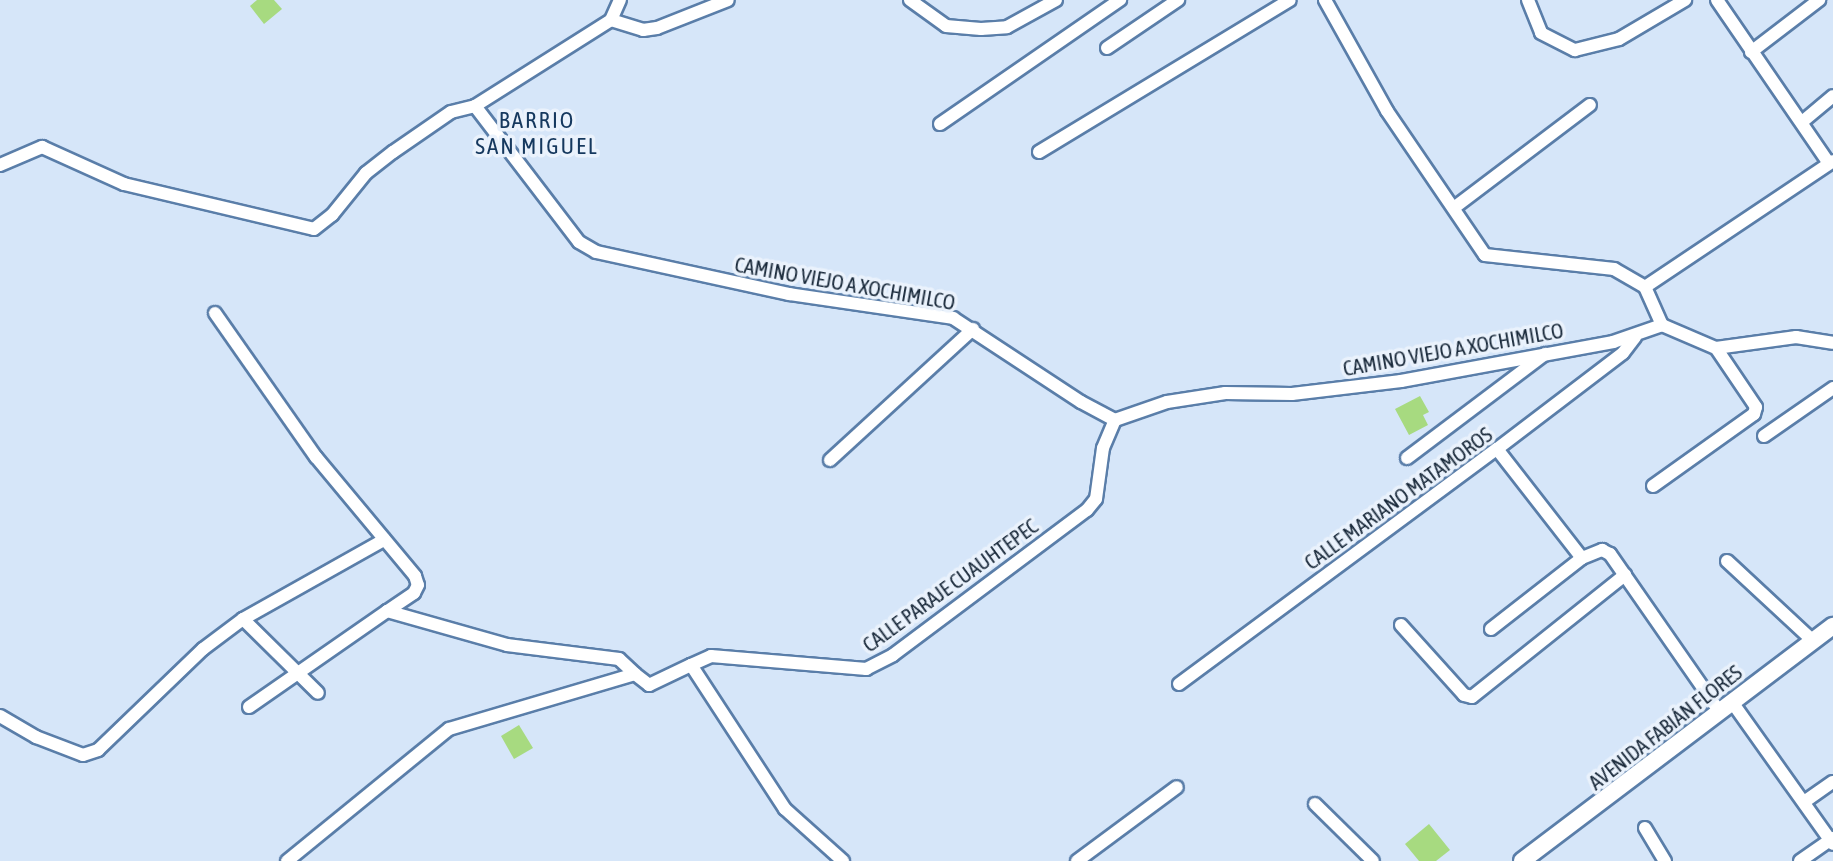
<!DOCTYPE html>
<meta charset="utf-8">
<style>
body{margin:0}
#map{position:relative;width:1833px;height:861px;overflow:hidden;background:#d6e6f9;font-family:"Asap Condensed",sans-serif}
div>[style]{position:absolute}
.building>*{inset:0;background:#a7da80}
.roads{filter:drop-shadow(2px 0 #5a7ea9) drop-shadow(-2px 0 #5a7ea9) drop-shadow(0 2px #5a7ea9) drop-shadow(0 -2px #5a7ea9)}
.minor>*{height:12px;margin:-6px;padding:0 6px;transform-origin:6px;border-radius:6px;background:#fff}
.secondary>*{height:16px;margin:-8px;padding:0 8px;transform-origin:8px;border-radius:8px;background:#fff}
span{translate:-50% -50%;white-space:nowrap;text-align:center;line-height:1.15;-webkit-text-stroke:7px #eaf2fc;paint-order:stroke}
.street-label{font-size:21px;color:#182839}
.neighbourhood-label{font-size:23px;color:#15385e;letter-spacing:2px}
</style>
<div id="map">
<div class="building">
<i style="clip-path:polygon(257px 0,274px 0,282px 9px,264px 24px,250px 6px)"></i>
<i style="clip-path:polygon(1420px 396px,1429px 412px,1423px 415px,1428px 425px,1409px 435px,1395px 409px)"></i>
<i style="clip-path:polygon(519px 725px,533px 748px,514px 759px,501px 736px)"></i>
<i style="clip-path:polygon(1429px 824px,1450px 850px,1436px 861px,1419px 861px,1405px 844px)"></i>
</div>
<div class="roads">
<div class="minor">
<i style="left:910px;top:0;width:44px;rotate:35.8deg"></i>
<i style="left:946px;top:26px;width:35px;rotate:5deg"></i>
<i style="left:981px;top:29px;width:26px;rotate:-4deg"></i>
<i style="left:1007px;top:27px;width:56px;rotate:-28.9deg"></i>
<i style="left:1325px;top:0;width:127px;rotate:60.8deg"></i>
<i style="left:1387px;top:111px;width:174px;rotate:55.8deg"></i>
<i style="left:1485px;top:255px;width:130px;rotate:6.2deg"></i>
<i style="left:1614px;top:269px;width:36px;rotate:30deg"></i>
<i style="left:1645px;top:287px;width:42px;rotate:65.9deg"></i>
<i style="left:1528px;top:0;width:35px;rotate:68deg"></i>
<i style="left:1541px;top:33px;width:38px;rotate:27deg"></i>
<i style="left:1575px;top:50px;width:45px;rotate:-14deg"></i>
<i style="left:1619px;top:39px;width:77px;rotate:-30.6deg"></i>
<i style="left:1717px;top:0;width:196px;rotate:55.6deg"></i>
<i style="left:611px;top:20px;width:34px;rotate:17deg"></i>
<i style="left:643px;top:30px;width:14px;rotate:-8deg"></i>
<i style="left:657px;top:28px;width:76px;rotate:-21.5deg"></i>
<i style="left:1107px;top:48px;width:86px;rotate:-34.1deg"></i>
<i style="left:1751px;top:52px;width:86px;rotate:-37.4deg"></i>
<i style="left:475px;top:106px;width:171px;rotate:52.6deg"></i>
<i style="left:579px;top:242px;width:20px;rotate:30deg"></i>
<i style="left:596px;top:252px;width:198px;rotate:12.3deg"></i>
<i style="left:789px;top:294px;width:166px;rotate:8.3deg"></i>
<i style="left:953px;top:318px;width:153px;rotate:33.3deg"></i>
<i style="left:1081px;top:402px;width:38px;rotate:28deg"></i>
<i style="left:1115px;top:420px;width:55px;rotate:-19.1deg"></i>
<i style="left:1167px;top:402px;width:59px;rotate:-8.8deg"></i>
<i style="left:1225px;top:393px;width:67px;rotate:0.9deg"></i>
<i style="left:1292px;top:394px;width:110px;rotate:-6.8deg"></i>
<i style="left:1401px;top:381px;width:216px;rotate:-10.4deg"></i>
<i style="left:1613px;top:342px;width:52px;rotate:-19.1deg"></i>
<i style="left:1802px;top:122px;width:40px;rotate:-40deg"></i>
<i style="left:940px;top:124px;width:219px;rotate:-34.6deg"></i>
<i style="left:1039px;top:152px;width:293px;rotate:-31.2deg"></i>
<i style="left:0;top:165px;width:46px;rotate:-23.2deg"></i>
<i style="left:42px;top:147px;width:90px;rotate:24.3deg"></i>
<i style="left:124px;top:184px;width:195px;rotate:13.3deg"></i>
<i style="left:314px;top:229px;width:23px;rotate:-38deg"></i>
<i style="left:332px;top:215px;width:54px;rotate:-51deg"></i>
<i style="left:366px;top:173px;width:34px;rotate:-38deg"></i>
<i style="left:393px;top:152px;width:70px;rotate:-34.6deg"></i>
<i style="left:451px;top:112px;width:25px;rotate:-14deg"></i>
<i style="left:475px;top:106px;width:161px;rotate:-32.3deg"></i>
<i style="left:611px;top:20px;width:22px;rotate:-66deg"></i>
<i style="left:1455px;top:207px;width:169px;rotate:-37.1deg"></i>
<i style="left:1645px;top:287px;width:226px;rotate:-33.8deg"></i>
<i style="left:215px;top:313px;width:176px;rotate:55deg"></i>
<i style="left:316px;top:457px;width:155px;rotate:50.2deg"></i>
<i style="left:415px;top:576px;width:9px;rotate:72deg"></i>
<i style="left:418px;top:585px;width:9px;rotate:117deg"></i>
<i style="left:414px;top:593px;width:32px;rotate:146deg"></i>
<i style="left:387px;top:611px;width:125px;rotate:15.8deg"></i>
<i style="left:507px;top:645px;width:113px;rotate:7.1deg"></i>
<i style="left:619px;top:659px;width:22px;rotate:43deg"></i>
<i style="left:635px;top:674px;width:194px;rotate:163.5deg"></i>
<i style="left:449px;top:729px;width:209px;rotate:140.8deg"></i>
<i style="left:1662px;top:325px;width:59px;rotate:23.1deg"></i>
<i style="left:1716px;top:348px;width:81px;rotate:-7.8deg"></i>
<i style="left:1796px;top:337px;width:37px;rotate:9deg"></i>
<i style="left:1764px;top:436px;width:84px;rotate:-34.8deg"></i>
<i style="left:1497px;top:449px;width:138px;rotate:52.1deg"></i>
<i style="left:1582px;top:558px;width:22px;rotate:-22deg"></i>
<i style="left:1602px;top:550px;width:9px;rotate:27deg"></i>
<i style="left:1610px;top:554px;width:191px;rotate:55.2deg"></i>
<i style="left:1407px;top:458px;width:173px;rotate:-37deg"></i>
<i style="left:830px;top:460px;width:194px;rotate:-42.5deg"></i>
<i style="left:1653px;top:486px;width:124px;rotate:-35.5deg"></i>
<i style="left:1754px;top:414px;width:7px;rotate:-74deg"></i>
<i style="left:1756px;top:407px;width:71px;rotate:-124.1deg"></i>
<i style="left:1727px;top:561px;width:116px;rotate:42.9deg"></i>
<i style="left:243px;top:619px;width:105px;rotate:44.6deg"></i>
<i style="left:1401px;top:625px;width:94px;rotate:48deg"></i>
<i style="left:1464px;top:695px;width:8px;rotate:14deg"></i>
<i style="left:1472px;top:697px;width:196px;rotate:-38.6deg"></i>
<i style="left:1491px;top:629px;width:115px;rotate:-38deg"></i>
<i style="left:635px;top:674px;width:18px;rotate:38deg"></i>
<i style="left:649px;top:685px;width:47px;rotate:-25.5deg"></i>
<i style="left:1179px;top:684px;width:395px;rotate:-36.5deg"></i>
<i style="left:1497px;top:449px;width:158px;rotate:-37.3deg"></i>
<i style="left:1623px;top:353px;width:20px;rotate:-53deg"></i>
<i style="left:1732px;top:702px;width:174px;rotate:54.6deg"></i>
<i style="left:249px;top:707px;width:168px;rotate:-34.8deg"></i>
<i style="left:0;top:716px;width:42px;rotate:30.3deg"></i>
<i style="left:36px;top:737px;width:50px;rotate:21deg"></i>
<i style="left:83px;top:755px;width:16px;rotate:-18deg"></i>
<i style="left:98px;top:750px;width:146px;rotate:-43.9deg"></i>
<i style="left:203px;top:649px;width:50px;rotate:-36.9deg"></i>
<i style="left:243px;top:619px;width:162px;rotate:-29.3deg"></i>
<i style="left:1804px;top:802px;width:35px;rotate:-35deg"></i>
<i style="left:1315px;top:804px;width:81px;rotate:44.5deg"></i>
<i style="left:1645px;top:828px;width:39px;rotate:59deg"></i>
<i style="left:843px;top:861px;width:78px;rotate:-138.1deg"></i>
<i style="left:785px;top:809px;width:172px;rotate:-123.1deg"></i>
<i style="left:691px;top:665px;width:22px;rotate:-24deg"></i>
<i style="left:711px;top:656px;width:156px;rotate:4.8deg"></i>
<i style="left:866px;top:669px;width:30px;rotate:-27deg"></i>
<i style="left:893px;top:655px;width:242px;rotate:-36.8deg"></i>
<i style="left:1087px;top:510px;width:14px;rotate:-51deg"></i>
<i style="left:1096px;top:499px;width:51px;rotate:-82.2deg"></i>
<i style="left:1103px;top:448px;width:30px;rotate:-67deg"></i>
<i style="left:1077px;top:861px;width:124px;rotate:-36.5deg"></i>
<i style="left:1800px;top:861px;width:40px;rotate:-34.9deg"></i>
</div>
<div class="secondary">
<i style="left:1522px;top:861px;width:390px;rotate:-37.1deg"></i>
</div>
</div>
<div class="street-label">
<span style="left:845px;top:283px;rotate:10deg">CAMINO VIEJO A XOCHIMILCO</span>
<span style="left:1453px;top:349px;rotate:-10deg">CAMINO VIEJO A XOCHIMILCO</span>
<span style="left:1398px;top:498px;rotate:-36deg">CALLE MARIANO MATAMOROS</span>
<span style="left:950px;top:585px;rotate:-36deg">CALLE PARAJE CUAUHTEPEC</span>
<span style="left:1665px;top:727px;rotate:-38deg">AVENIDA FABIÁN FLORES</span>
</div>
<div class="neighbourhood-label">
<span style="left:537px;top:133px">BARRIO<br>SAN MIGUEL</span>
</div>
</div>
